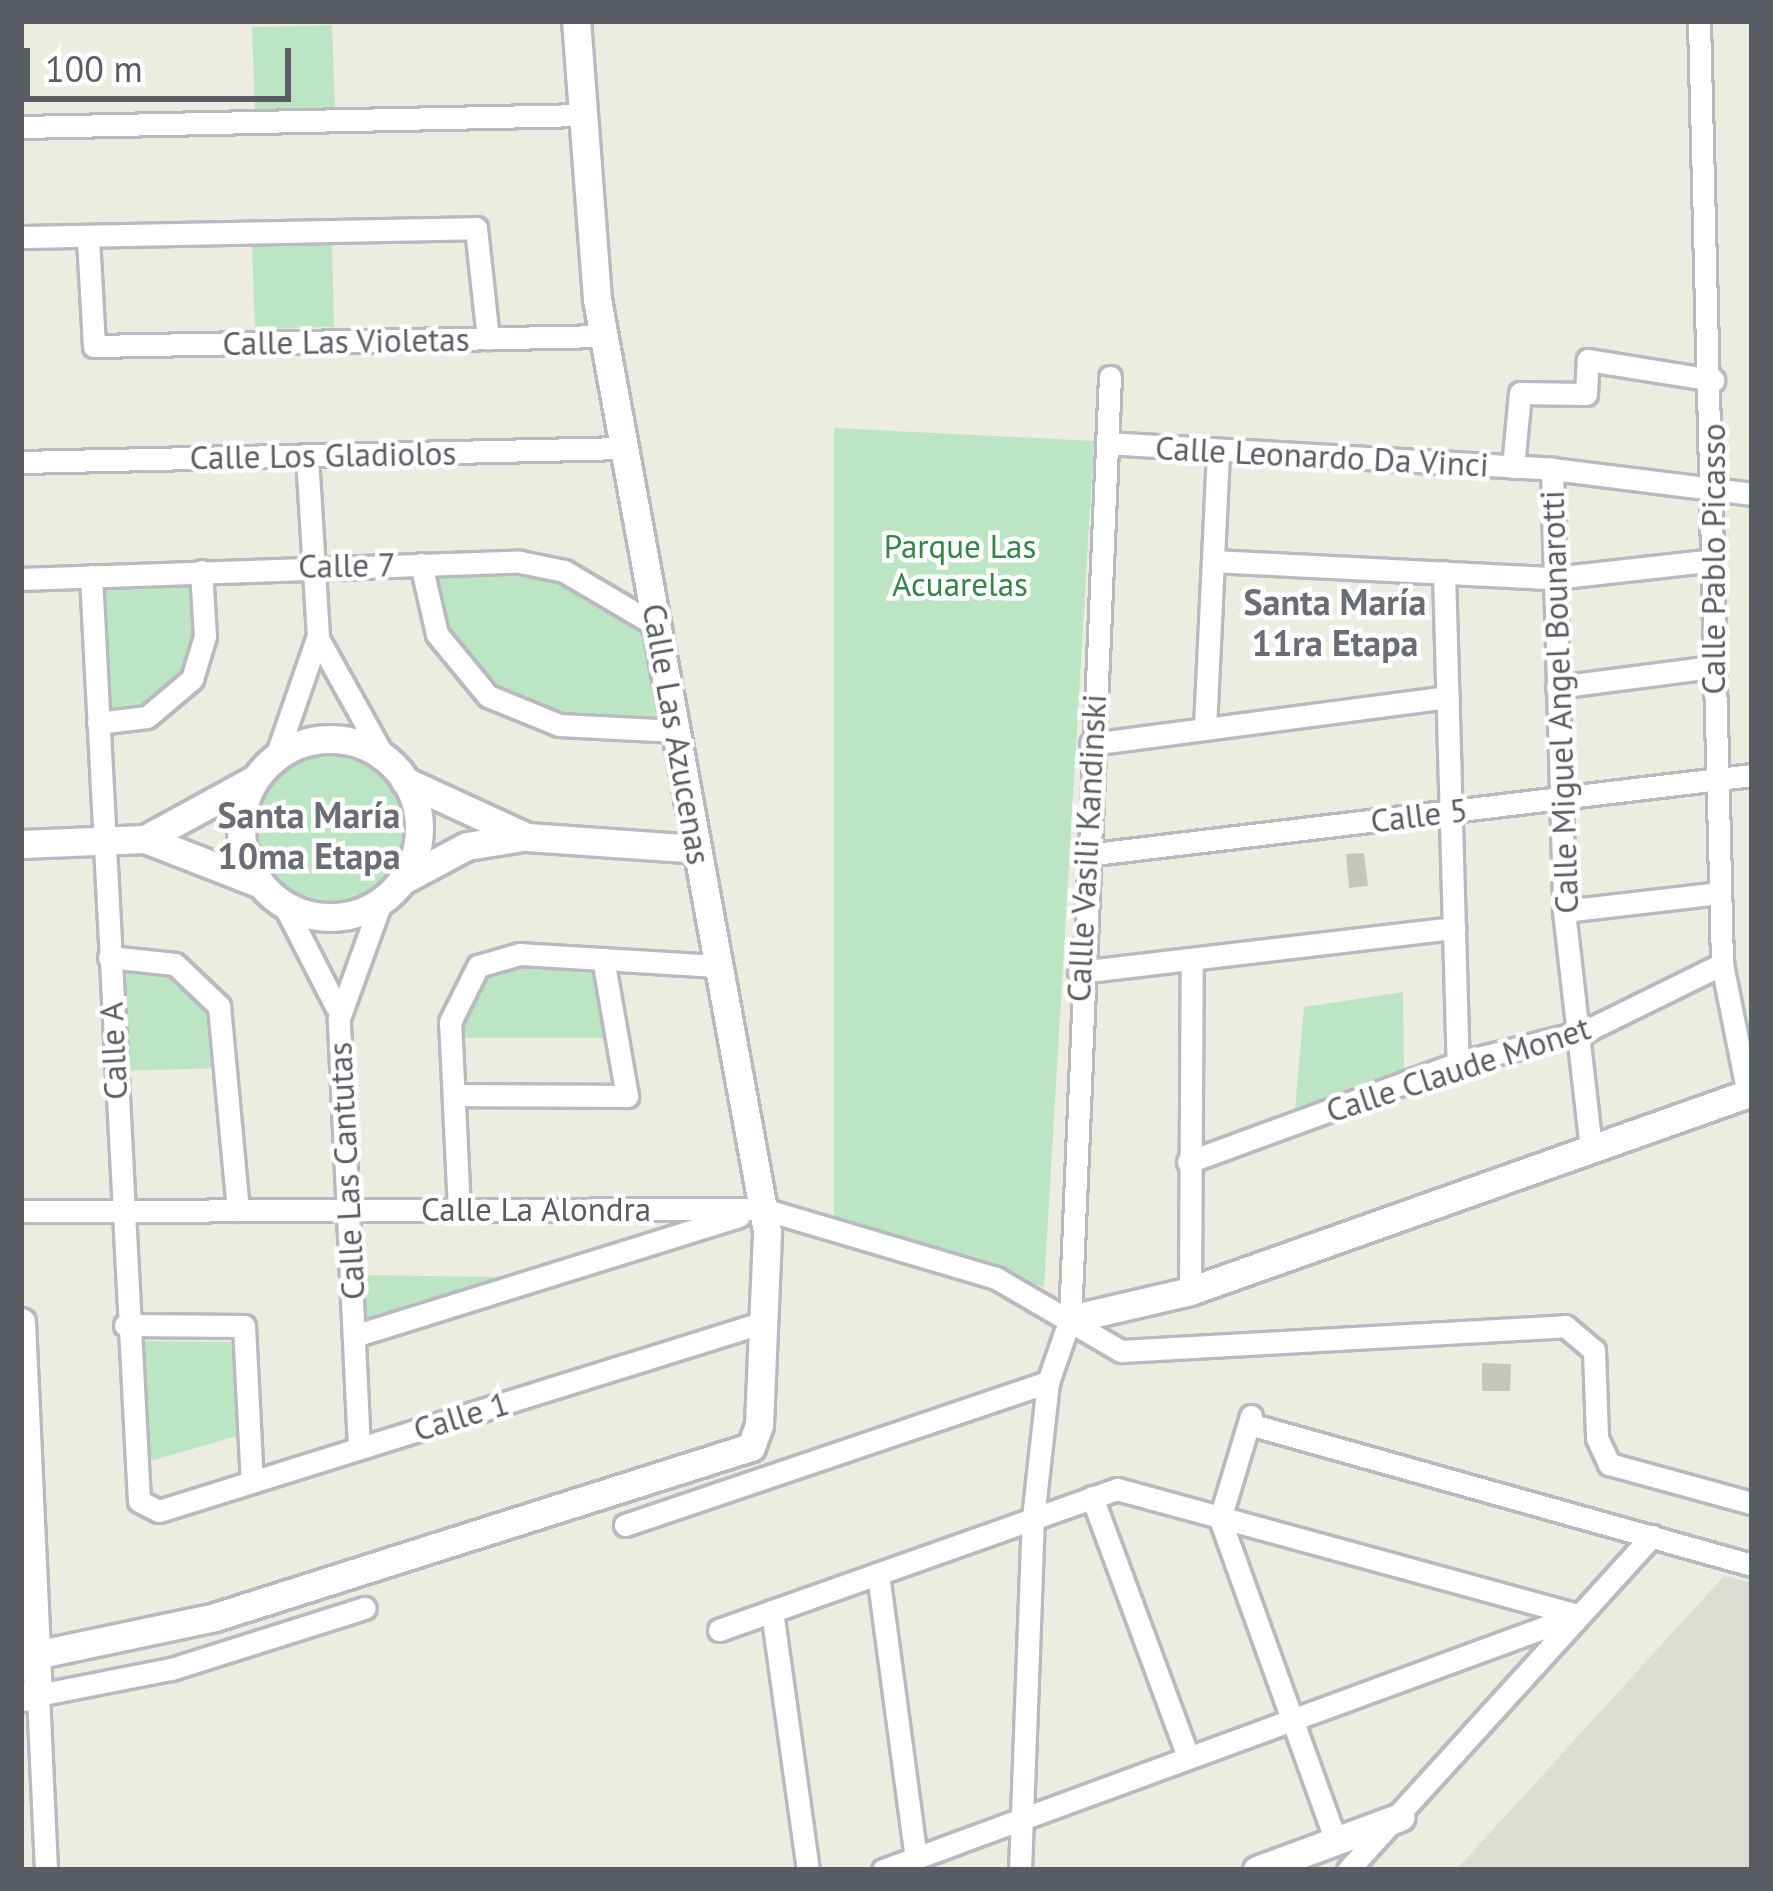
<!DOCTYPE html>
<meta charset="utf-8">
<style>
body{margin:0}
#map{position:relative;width:1773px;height:1891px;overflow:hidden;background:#edece1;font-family:"PT Sans",sans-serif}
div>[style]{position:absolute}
.industrial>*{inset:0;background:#ddddd5}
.green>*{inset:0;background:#bce5c3}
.round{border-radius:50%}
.building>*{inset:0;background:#c7c6be}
.roads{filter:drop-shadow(3px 0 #b9bac0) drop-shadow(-3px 0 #b9bac0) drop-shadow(0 3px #b9bac0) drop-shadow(0 -3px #b9bac0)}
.minor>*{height:21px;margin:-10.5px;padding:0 10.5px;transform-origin:10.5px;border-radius:10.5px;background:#fff}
.tertiary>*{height:27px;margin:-13.5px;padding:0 13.5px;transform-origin:13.5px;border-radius:13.5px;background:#fff}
.tertiary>.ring{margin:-13.5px;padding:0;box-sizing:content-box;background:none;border:27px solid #fff;border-radius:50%}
span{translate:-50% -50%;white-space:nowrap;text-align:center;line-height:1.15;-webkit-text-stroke:9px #fff;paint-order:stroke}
.street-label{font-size:33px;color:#595c62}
.park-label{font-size:33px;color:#348645}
.neighbourhood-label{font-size:36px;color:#6a6e74;font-weight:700}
.frame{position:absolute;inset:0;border:24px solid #595c62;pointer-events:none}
.scale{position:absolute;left:24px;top:48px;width:267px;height:54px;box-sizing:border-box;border:6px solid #595c62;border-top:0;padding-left:15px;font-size:36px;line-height:42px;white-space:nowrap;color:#595c62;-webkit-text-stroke:9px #fff;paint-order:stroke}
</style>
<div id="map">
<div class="industrial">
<i style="clip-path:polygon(1724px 1576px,1752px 1583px,1752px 1870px,1456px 1870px)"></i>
</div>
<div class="green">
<i style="clip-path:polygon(332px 25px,335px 109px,255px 111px,252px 27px)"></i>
<i style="clip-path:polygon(332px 244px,334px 327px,255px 329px,252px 246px)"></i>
<i style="clip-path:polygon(834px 428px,1094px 441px,1044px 1287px,834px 1216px)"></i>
<i style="clip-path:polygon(430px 573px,551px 577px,647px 631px,663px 721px,556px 714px,497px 693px,452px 643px)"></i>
<i style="clip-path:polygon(193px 579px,196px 634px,183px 677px,150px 707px,105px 714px,100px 583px)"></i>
<i class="round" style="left:249px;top:747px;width:162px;height:162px"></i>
<i style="clip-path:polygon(509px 962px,597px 966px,608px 1038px,460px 1038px,460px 1008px,487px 970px)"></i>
<i style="clip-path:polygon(118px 963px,168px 969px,211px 1007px,222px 1068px,123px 1071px)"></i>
<i style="clip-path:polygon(1403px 992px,1404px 1073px,1295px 1110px,1304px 1007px)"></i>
<i style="clip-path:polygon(362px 1275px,493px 1277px,497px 1282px,364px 1323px)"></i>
<i style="clip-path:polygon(141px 1341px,233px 1342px,237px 1436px,147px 1462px)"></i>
</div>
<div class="building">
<i style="clip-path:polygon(1364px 853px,1368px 886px,1349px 888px,1346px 854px)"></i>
<i style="clip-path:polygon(1482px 1363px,1511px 1364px,1510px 1391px,1482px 1391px)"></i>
</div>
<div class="roads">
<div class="minor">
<i style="left:1699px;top:21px;width:943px;rotate:88.6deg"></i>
<i style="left:1722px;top:964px;width:133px;rotate:78.7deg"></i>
<i style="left:21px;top:127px;width:564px;rotate:-1.22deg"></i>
<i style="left:21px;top:237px;width:455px;rotate:-1.1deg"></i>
<i style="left:476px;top:228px;width:111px;rotate:83.8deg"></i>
<i style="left:88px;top:238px;width:108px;rotate:86.8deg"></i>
<i style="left:94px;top:346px;width:510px;rotate:-1.12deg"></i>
<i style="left:1107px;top:443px;width:446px;rotate:3.3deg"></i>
<i style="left:1552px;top:469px;width:202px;rotate:7.1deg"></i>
<i style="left:21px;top:462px;width:603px;rotate:-1.33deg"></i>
<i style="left:1513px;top:467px;width:74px;rotate:-84.6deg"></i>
<i style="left:1520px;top:393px;width:66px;rotate:0.9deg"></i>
<i style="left:1586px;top:394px;width:34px;rotate:-87deg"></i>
<i style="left:1588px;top:360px;width:127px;rotate:9.1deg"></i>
<i style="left:1552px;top:469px;width:442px;rotate:88.4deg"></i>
<i style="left:1564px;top:911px;width:240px;rotate:83.5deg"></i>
<i style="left:1213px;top:561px;width:341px;rotate:2.9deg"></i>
<i style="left:1554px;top:578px;width:153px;rotate:-6.4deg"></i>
<i style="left:421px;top:564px;width:72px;rotate:77.1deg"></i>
<i style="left:437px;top:634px;width:80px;rotate:50.6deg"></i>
<i style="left:488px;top:696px;width:77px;rotate:22.2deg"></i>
<i style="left:559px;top:725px;width:117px;rotate:2.9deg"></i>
<i style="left:1444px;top:572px;width:491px;rotate:88.4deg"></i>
<i style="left:91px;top:576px;width:926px;rotate:87.03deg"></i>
<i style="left:139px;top:1501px;width:22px;rotate:27deg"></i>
<i style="left:159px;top:1511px;width:634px;rotate:-17.35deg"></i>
<i style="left:21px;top:579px;width:499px;rotate:-2deg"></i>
<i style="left:520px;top:562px;width:45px;rotate:11.6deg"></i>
<i style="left:564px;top:571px;width:108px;rotate:30.6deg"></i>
<i style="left:320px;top:642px;width:134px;rotate:60.9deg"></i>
<i style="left:1557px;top:687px;width:154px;rotate:-7.4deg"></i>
<i style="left:98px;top:723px;width:49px;rotate:-7deg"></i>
<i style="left:147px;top:717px;width:59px;rotate:-40.2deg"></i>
<i style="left:192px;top:679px;width:45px;rotate:-73.2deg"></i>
<i style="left:205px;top:636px;width:65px;rotate:-93.5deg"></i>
<i style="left:1205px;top:728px;width:277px;rotate:-87.3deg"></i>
<i style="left:1091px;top:744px;width:360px;rotate:-7.5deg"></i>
<i style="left:276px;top:757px;width:128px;rotate:-70.9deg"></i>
<i style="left:318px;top:636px;width:180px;rotate:-93.5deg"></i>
<i style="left:1086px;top:855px;width:671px;rotate:-6.85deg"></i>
<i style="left:283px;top:903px;width:116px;rotate:62.8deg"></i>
<i style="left:1564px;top:911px;width:156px;rotate:-6.6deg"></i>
<i style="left:109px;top:957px;width:66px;rotate:6.1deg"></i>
<i style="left:175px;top:964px;width:61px;rotate:43.7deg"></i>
<i style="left:219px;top:1006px;width:205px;rotate:84.7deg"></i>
<i style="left:1079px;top:972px;width:378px;rotate:-6.7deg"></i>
<i style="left:454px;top:1095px;width:173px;rotate:0.3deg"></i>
<i style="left:627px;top:1096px;width:139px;rotate:-99.9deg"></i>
<i style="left:1188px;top:1162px;width:288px;rotate:-20.1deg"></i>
<i style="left:1458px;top:1063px;width:132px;rotate:-14deg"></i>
<i style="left:1586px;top:1031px;width:152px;rotate:-26.2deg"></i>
<i style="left:459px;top:1210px;width:188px;rotate:-92.7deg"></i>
<i style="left:450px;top:1022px;width:63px;rotate:-63.4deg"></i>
<i style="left:478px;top:966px;width:44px;rotate:-15.9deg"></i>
<i style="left:520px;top:954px;width:199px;rotate:3.5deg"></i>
<i style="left:21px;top:1211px;width:742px;rotate:-0.15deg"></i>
<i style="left:763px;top:1209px;width:243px;rotate:16.5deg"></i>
<i style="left:996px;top:1278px;width:145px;rotate:30.3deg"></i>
<i style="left:1121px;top:1351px;width:445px;rotate:-3.2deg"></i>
<i style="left:1565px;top:1326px;width:38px;rotate:40deg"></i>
<i style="left:1594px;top:1350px;width:88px;rotate:88deg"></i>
<i style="left:1597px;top:1438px;width:29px;rotate:65deg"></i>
<i style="left:1609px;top:1464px;width:148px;rotate:15.3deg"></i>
<i style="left:1190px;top:1291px;width:330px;rotate:-89.7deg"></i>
<i style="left:125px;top:1325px;width:119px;rotate:0.5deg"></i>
<i style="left:244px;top:1326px;width:156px;rotate:87.1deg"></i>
<i style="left:354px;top:1336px;width:403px;rotate:-17.3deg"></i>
<i style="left:1251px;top:1416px;width:108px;rotate:106.8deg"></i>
<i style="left:1220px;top:1519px;width:342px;rotate:70.2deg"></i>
<i style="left:1249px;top:1424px;width:522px;rotate:15.66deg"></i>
<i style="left:359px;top:1448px;width:430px;rotate:-92.7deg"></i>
<i style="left:339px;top:1018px;width:123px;rotate:-70.1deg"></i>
<i style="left:1092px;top:1497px;width:277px;rotate:69.7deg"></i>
<i style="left:625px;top:1525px;width:447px;rotate:-18.7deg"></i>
<i style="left:878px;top:1574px;width:287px;rotate:82.4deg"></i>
<i style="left:772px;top:1611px;width:261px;rotate:82.1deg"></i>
<i style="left:719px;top:1630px;width:422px;rotate:-19.5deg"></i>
<i style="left:1117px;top:1489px;width:478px;rotate:15.3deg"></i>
<i style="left:46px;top:1870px;width:175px;rotate:-92.6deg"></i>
<i style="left:38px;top:1695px;width:136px;rotate:-11.1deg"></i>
<i style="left:171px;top:1669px;width:203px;rotate:-17.5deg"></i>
<i style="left:883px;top:1870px;width:740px;rotate:-20.15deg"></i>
<i style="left:1020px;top:1870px;width:352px;rotate:-87.9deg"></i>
<i style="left:1033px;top:1518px;width:137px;rotate:-83.7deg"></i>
<i style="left:1048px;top:1382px;width:67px;rotate:-70.8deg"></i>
<i style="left:1070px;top:1319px;width:943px;rotate:-87.57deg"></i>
<i style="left:1348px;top:1870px;width:452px;rotate:-47.7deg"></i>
</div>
<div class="tertiary">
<i class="ring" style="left:241px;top:739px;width:151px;height:151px"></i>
<i style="left:405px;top:781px;width:134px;rotate:24.7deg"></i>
<i style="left:527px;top:837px;width:170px;rotate:4deg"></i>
<i style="left:145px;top:839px;width:124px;rotate:21.2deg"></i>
<i style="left:21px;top:844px;width:124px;rotate:-2.3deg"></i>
<i style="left:145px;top:839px;width:123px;rotate:-28.6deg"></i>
<i style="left:403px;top:880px;width:72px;rotate:-28deg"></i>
<i style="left:467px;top:846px;width:51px;rotate:-9.1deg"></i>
<i style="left:1070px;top:1319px;width:123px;rotate:-13.1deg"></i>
<i style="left:1190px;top:1291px;width:596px;rotate:-19.5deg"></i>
<i style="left:21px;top:1322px;width:373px;rotate:87.4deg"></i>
<i style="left:38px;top:1695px;width:17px;rotate:173deg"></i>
<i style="left:21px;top:1658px;width:198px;rotate:-11.9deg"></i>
<i style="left:215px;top:1617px;width:562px;rotate:-17.6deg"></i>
<i style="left:751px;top:1447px;width:23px;rotate:-70deg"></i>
<i style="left:759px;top:1425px;width:194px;rotate:-87.6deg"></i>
<i style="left:767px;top:1231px;width:947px;rotate:-100.34deg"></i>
<i style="left:597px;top:299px;width:279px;rotate:-94.3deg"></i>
<i style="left:1257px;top:1870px;width:153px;rotate:-20.3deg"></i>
</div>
</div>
<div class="street-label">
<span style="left:346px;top:341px;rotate:-1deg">Calle Las Violetas</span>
<span style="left:323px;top:455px;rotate:-1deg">Calle Los Gladiolos</span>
<span style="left:1322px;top:456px;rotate:3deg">Calle Leonardo Da Vinci</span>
<span style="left:1713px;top:559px;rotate:-90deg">Calle Pablo Picasso</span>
<span style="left:347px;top:565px;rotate:-1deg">Calle 7</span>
<span style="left:1559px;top:702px;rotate:-92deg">Calle Miguel Angel Bounarotti</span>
<span style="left:677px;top:734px;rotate:80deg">Calle Las Azucenas</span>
<span style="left:1419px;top:815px;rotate:-7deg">Calle 5</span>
<span style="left:1086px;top:848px;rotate:-87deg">Callle Vasili Kandinski</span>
<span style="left:113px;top:1051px;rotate:-93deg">Calle A</span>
<span style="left:1458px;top:1069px;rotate:-18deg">Calle Claude Monet</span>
<span style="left:346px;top:1171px;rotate:-93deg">Calle Las Cantutas</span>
<span style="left:536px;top:1209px">Calle La Alondra</span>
<span style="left:461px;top:1416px;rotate:-17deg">Calle 1</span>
</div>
<div class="park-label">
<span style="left:960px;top:565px">Parque Las<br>Acuarelas</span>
</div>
<div class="neighbourhood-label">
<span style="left:1335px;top:622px">Santa María<br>11ra Etapa</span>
<span style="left:309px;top:835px">Santa María<br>10ma Etapa</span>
</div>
<div class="frame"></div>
<div class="scale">100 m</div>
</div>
